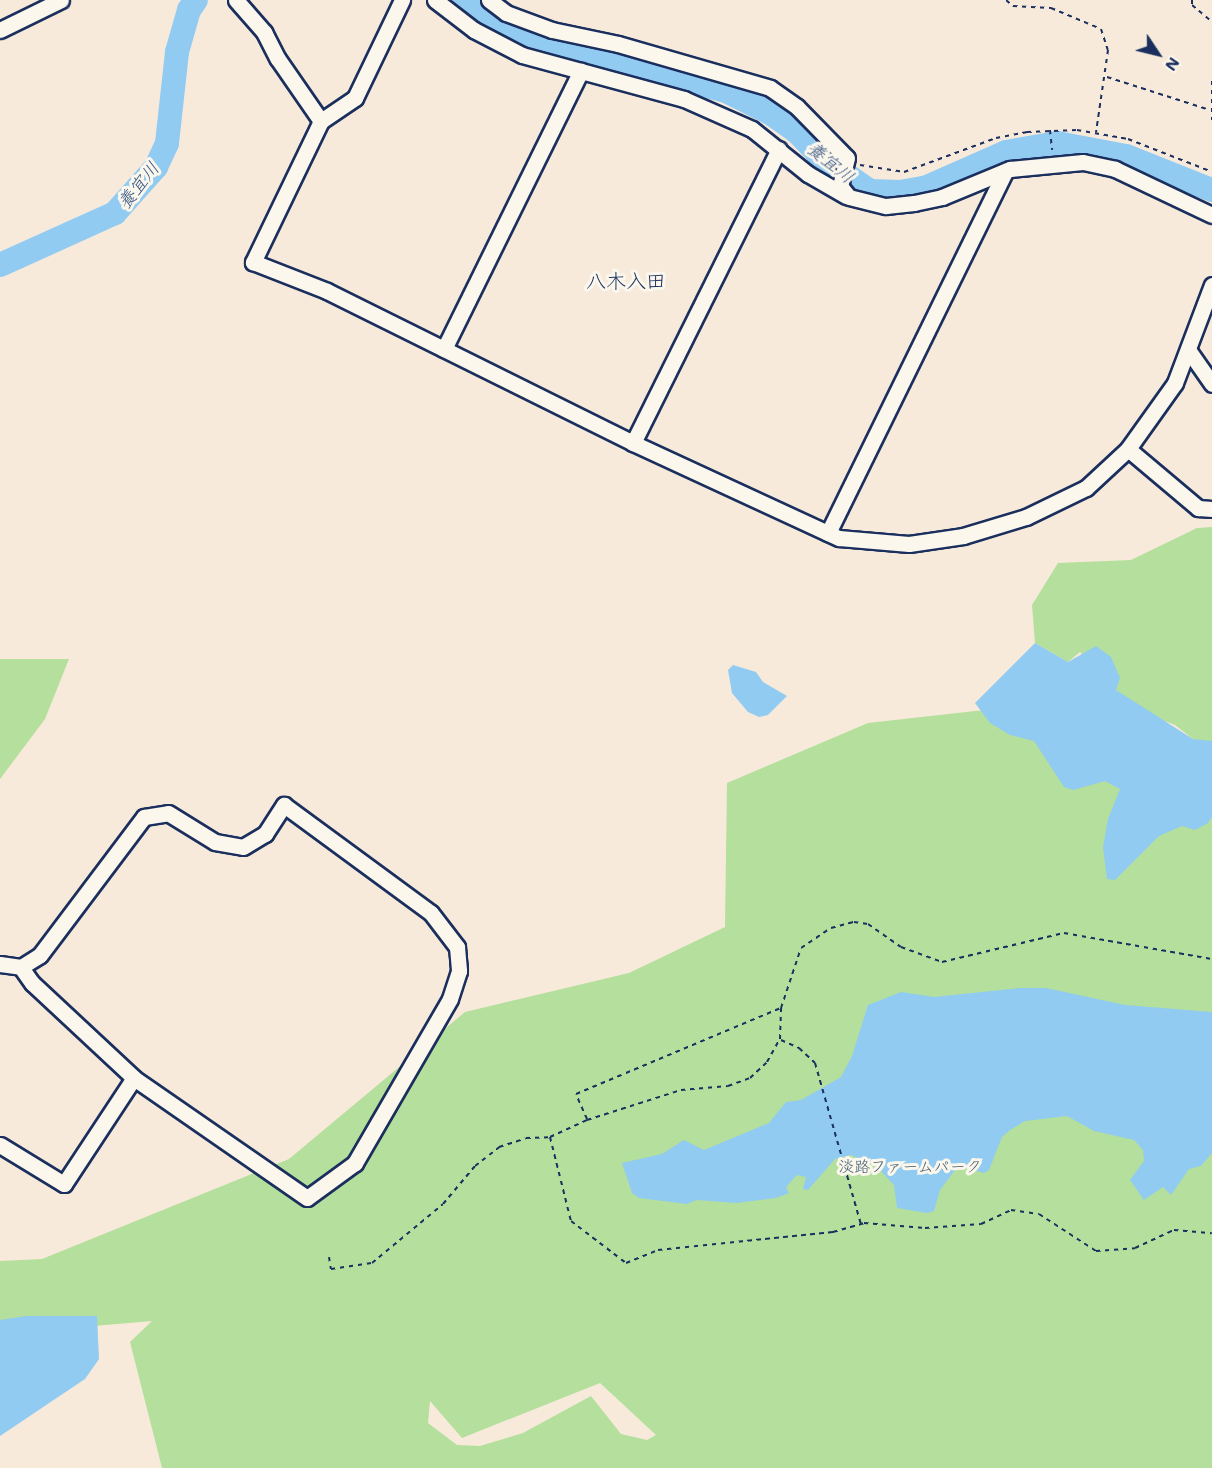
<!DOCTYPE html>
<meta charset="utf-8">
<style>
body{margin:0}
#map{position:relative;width:1212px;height:1468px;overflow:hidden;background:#f7eadb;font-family:Mali,"Klee One",sans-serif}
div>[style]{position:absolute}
.green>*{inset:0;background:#b4df9c}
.water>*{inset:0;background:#91cbf1}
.river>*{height:24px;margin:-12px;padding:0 12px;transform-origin:12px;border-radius:12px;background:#91cbf1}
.path>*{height:2px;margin-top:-1px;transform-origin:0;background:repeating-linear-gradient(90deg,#1b2f5e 0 4.5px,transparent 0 9px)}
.roads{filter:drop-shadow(2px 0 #1b2f5e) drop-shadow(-2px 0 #1b2f5e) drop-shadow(0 2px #1b2f5e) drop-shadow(0 -2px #1b2f5e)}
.minor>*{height:15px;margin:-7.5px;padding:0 7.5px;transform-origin:7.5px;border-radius:7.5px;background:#fbf7ec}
span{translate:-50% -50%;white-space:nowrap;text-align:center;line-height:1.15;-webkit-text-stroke:6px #fbf7ec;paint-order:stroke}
.park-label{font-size:16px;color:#415b6e}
.water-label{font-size:18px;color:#385683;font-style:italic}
.quarter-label{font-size:20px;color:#1b2f5e}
.north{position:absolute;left:1128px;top:24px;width:60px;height:60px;-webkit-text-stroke:4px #fbf7ec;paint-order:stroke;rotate:125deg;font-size:16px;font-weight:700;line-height:24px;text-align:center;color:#1b2f5e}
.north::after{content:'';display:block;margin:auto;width:21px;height:27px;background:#1b2f5e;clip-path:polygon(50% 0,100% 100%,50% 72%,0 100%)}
</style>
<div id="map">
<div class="green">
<i style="clip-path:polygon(1212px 527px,1212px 741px,1205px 741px,1193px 739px,1175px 725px,1154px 717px,1116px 690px,1080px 652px,1068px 662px,1035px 643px,1032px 605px,1058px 563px,1131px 560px,1197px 528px)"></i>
<i style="clip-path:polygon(0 659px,69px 659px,45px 719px,0 779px)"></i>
<i style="clip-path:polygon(evenodd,1055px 702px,1212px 746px,1212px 1468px,162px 1468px,130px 1342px,152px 1321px,0 1334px,0 1261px,42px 1259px,289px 1159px,465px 1012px,629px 973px,725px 927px,727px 783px,868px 723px,1055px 702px,600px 1383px,656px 1435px,647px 1440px,621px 1434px,591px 1396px,523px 1433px,480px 1446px,457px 1445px,428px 1423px,430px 1401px,462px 1438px,600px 1383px)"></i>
</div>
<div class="water">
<i style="clip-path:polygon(1035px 643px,1068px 662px,1096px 646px,1111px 657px,1120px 678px,1116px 690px,1193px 739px,1212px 741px,1212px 817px,1208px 823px,1195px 830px,1182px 826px,1159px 836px,1115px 880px,1107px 879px,1103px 847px,1108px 819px,1120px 789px,1105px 781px,1073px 790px,1064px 787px,1034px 741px,1010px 735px,990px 723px,975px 703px)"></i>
<i style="clip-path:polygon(733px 665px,756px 672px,763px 682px,787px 696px,768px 715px,759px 717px,748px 712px,732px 693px,728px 670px)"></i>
<i style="clip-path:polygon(1020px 988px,1046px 988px,1125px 1005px,1212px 1012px,1212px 1153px,1201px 1166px,1189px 1169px,1171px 1195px,1163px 1187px,1144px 1200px,1130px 1180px,1144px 1161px,1143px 1150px,1134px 1140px,1094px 1131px,1067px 1116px,1025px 1121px,1010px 1130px,1002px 1137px,989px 1170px,984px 1173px,958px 1166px,940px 1190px,934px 1211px,927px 1213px,897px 1208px,894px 1185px,877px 1167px,851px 1155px,835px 1159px,808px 1190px,803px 1189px,806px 1177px,797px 1175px,786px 1187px,789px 1193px,776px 1198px,736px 1203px,697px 1200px,687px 1204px,639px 1198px,632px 1193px,622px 1163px,662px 1154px,684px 1140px,704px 1150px,769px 1123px,786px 1102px,801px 1100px,841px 1077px,852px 1056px,868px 1005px,901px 992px,934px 997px)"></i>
<i style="clip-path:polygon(26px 1316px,97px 1316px,99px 1359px,85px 1379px,0 1436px,0 1320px)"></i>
</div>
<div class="river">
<i style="left:465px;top:0;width:27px;rotate:42deg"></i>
<i style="left:485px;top:18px;width:50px;rotate:26.1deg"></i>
<i style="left:530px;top:40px;width:203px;rotate:14.6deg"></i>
<i style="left:726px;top:91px;width:49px;rotate:26.6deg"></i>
<i style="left:770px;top:113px;width:32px;rotate:35deg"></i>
<i style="left:796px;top:131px;width:37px;rotate:46deg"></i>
<i style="left:822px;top:158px;width:58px;rotate:34.5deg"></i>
<i style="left:870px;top:191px;width:30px;rotate:2deg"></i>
<i style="left:900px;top:192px;width:27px;rotate:-10deg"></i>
<i style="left:927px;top:187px;width:86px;rotate:-23.9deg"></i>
<i style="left:1006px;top:152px;width:52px;rotate:-10deg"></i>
<i style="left:1057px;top:143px;width:70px;rotate:10.7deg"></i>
<i style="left:1126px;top:156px;width:92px;rotate:21.6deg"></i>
<i style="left:0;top:265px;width:126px;rotate:-24.3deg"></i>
<i style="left:115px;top:213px;width:62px;rotate:-48.3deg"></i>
<i style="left:156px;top:167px;width:26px;rotate:-65deg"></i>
<i style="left:167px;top:143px;width:92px;rotate:-83.7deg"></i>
<i style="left:177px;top:52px;width:44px;rotate:-74.1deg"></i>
<i style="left:189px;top:10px;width:12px;rotate:-55deg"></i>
</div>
<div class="path">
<i style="left:1006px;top:0;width:9px;rotate:41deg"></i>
<i style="left:1013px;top:6px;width:38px;rotate:3deg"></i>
<i style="left:1051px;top:8px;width:54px;rotate:22.8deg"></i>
<i style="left:1101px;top:29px;width:22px;rotate:72deg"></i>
<i style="left:1108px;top:50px;width:83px;rotate:98.3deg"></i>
<i style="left:1192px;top:0;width:5px;rotate:90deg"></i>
<i style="left:1192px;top:5px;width:26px;rotate:40deg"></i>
<i style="left:1107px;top:77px;width:108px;rotate:17.8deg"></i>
<i style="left:1212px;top:81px;width:39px;rotate:90deg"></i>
<i style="left:1050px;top:130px;width:20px;rotate:84deg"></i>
<i style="left:860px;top:165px;width:45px;rotate:9deg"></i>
<i style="left:904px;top:172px;width:98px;rotate:-20.3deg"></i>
<i style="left:996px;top:138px;width:32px;rotate:-11deg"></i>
<i style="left:1027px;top:132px;width:50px;rotate:-2.3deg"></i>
<i style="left:1077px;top:130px;width:52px;rotate:10deg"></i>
<i style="left:1128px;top:139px;width:90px;rotate:21.4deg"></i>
<i style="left:781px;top:1040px;width:20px;rotate:24deg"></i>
<i style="left:799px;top:1048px;width:22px;rotate:43deg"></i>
<i style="left:815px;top:1063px;width:167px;rotate:74.1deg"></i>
<i style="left:587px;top:1119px;width:27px;rotate:-114deg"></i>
<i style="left:576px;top:1094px;width:222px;rotate:-22.8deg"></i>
<i style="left:550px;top:1137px;width:87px;rotate:76deg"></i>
<i style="left:571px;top:1221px;width:69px;rotate:37.4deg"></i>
<i style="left:626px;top:1263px;width:35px;rotate:-22deg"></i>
<i style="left:658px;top:1250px;width:176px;rotate:-5.9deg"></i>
<i style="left:833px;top:1232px;width:32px;rotate:-16deg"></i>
<i style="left:864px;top:1223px;width:61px;rotate:4.7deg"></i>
<i style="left:925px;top:1228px;width:56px;rotate:-4.1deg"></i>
<i style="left:981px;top:1224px;width:33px;rotate:-25deg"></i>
<i style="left:1011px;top:1210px;width:28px;rotate:8deg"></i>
<i style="left:1039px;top:1214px;width:68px;rotate:33deg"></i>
<i style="left:1096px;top:1251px;width:39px;rotate:-4deg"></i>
<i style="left:1135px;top:1248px;width:43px;rotate:-24.8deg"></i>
<i style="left:1174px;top:1230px;width:38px;rotate:5deg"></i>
<i style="left:329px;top:1257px;width:12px;rotate:81deg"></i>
<i style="left:331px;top:1269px;width:41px;rotate:-8.3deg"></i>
<i style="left:372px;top:1263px;width:92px;rotate:-39.7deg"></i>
<i style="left:443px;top:1204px;width:50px;rotate:-49.9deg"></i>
<i style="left:475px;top:1166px;width:31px;rotate:-38deg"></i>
<i style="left:499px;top:1147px;width:28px;rotate:-18deg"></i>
<i style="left:526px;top:1138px;width:24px;rotate:-2deg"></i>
<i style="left:550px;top:1137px;width:41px;rotate:-24.7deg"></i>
<i style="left:587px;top:1120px;width:99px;rotate:-17.7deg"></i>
<i style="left:681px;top:1090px;width:47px;rotate:-4.9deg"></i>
<i style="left:728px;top:1086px;width:23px;rotate:-20deg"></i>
<i style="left:750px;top:1078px;width:23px;rotate:-43deg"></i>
<i style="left:767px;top:1062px;width:26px;rotate:-61deg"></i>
<i style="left:780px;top:1039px;width:31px;rotate:-88deg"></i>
<i style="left:781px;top:1008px;width:63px;rotate:-71.6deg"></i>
<i style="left:801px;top:948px;width:36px;rotate:-34deg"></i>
<i style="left:831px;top:928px;width:24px;rotate:-15deg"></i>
<i style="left:854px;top:922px;width:14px;rotate:8deg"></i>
<i style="left:868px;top:924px;width:40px;rotate:34.9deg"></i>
<i style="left:901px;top:947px;width:44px;rotate:20.1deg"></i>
<i style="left:942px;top:962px;width:125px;rotate:-13.4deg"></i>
<i style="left:1064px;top:933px;width:150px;rotate:10deg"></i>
</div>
<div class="roads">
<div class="minor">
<i style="left:236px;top:0;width:43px;rotate:48.8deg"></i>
<i style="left:264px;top:32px;width:30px;rotate:63deg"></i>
<i style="left:278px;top:59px;width:75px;rotate:55.3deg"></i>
<i style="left:321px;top:121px;width:41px;rotate:-34.1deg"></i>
<i style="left:355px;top:98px;width:109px;rotate:-64.4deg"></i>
<i style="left:435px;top:0;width:49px;rotate:37.6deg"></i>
<i style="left:474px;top:30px;width:54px;rotate:27.5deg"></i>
<i style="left:522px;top:55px;width:168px;rotate:15.2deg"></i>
<i style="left:684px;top:99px;width:74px;rotate:23.8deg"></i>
<i style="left:752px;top:129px;width:72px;rotate:38.8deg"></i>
<i style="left:808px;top:174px;width:44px;rotate:30.1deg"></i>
<i style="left:489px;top:0;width:21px;rotate:37deg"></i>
<i style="left:506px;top:13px;width:49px;rotate:20.3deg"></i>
<i style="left:552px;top:30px;width:67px;rotate:12deg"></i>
<i style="left:618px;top:44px;width:158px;rotate:16.1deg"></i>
<i style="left:770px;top:88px;width:33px;rotate:35deg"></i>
<i style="left:797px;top:107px;width:71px;rotate:45.6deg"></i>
<i style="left:847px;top:158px;width:29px;rotate:104deg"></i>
<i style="left:840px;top:186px;width:14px;rotate:51deg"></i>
<i style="left:849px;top:197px;width:38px;rotate:14deg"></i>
<i style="left:886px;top:206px;width:28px;rotate:-6deg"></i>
<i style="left:914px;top:203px;width:29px;rotate:-12deg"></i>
<i style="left:942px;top:197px;width:74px;rotate:-22.4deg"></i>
<i style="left:1010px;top:169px;width:73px;rotate:-5.5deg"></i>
<i style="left:1083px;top:162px;width:33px;rotate:12deg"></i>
<i style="left:1115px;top:169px;width:107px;rotate:25.4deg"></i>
<i style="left:0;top:30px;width:68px;rotate:-26.2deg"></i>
<i style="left:321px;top:121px;width:157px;rotate:115.7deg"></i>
<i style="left:253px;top:262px;width:79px;rotate:21.4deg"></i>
<i style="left:327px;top:291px;width:342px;rotate:26.4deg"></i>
<i style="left:633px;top:443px;width:227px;rotate:24.8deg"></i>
<i style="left:839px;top:538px;width:70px;rotate:4.9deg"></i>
<i style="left:909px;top:544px;width:55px;rotate:-8.4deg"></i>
<i style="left:963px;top:536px;width:66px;rotate:-16.8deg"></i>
<i style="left:1026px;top:517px;width:67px;rotate:-25.8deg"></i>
<i style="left:1086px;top:488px;width:57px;rotate:-42.9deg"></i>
<i style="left:1212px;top:285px;width:105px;rotate:110.7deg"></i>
<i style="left:1175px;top:383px;width:81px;rotate:125.5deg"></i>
<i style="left:1128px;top:449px;width:92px;rotate:40.1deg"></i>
<i style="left:1198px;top:508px;width:14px;rotate:4deg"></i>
<i style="left:444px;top:349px;width:310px;rotate:-63.8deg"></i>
<i style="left:1189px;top:351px;width:40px;rotate:55.1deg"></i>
<i style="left:633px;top:443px;width:328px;rotate:-63.6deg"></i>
<i style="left:828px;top:533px;width:403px;rotate:-63.9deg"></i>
<i style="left:0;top:964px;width:21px;rotate:8deg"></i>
<i style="left:21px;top:967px;width:22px;rotate:-32deg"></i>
<i style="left:40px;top:955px;width:173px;rotate:-53deg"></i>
<i style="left:144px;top:817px;width:24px;rotate:-9deg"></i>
<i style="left:168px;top:813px;width:55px;rotate:31.7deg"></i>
<i style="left:215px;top:842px;width:28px;rotate:10deg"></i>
<i style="left:243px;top:847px;width:26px;rotate:-31deg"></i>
<i style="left:265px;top:834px;width:35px;rotate:-57deg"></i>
<i style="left:284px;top:805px;width:182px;rotate:36.3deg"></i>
<i style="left:431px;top:913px;width:43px;rotate:52.6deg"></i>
<i style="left:457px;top:947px;width:24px;rotate:85deg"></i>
<i style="left:459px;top:971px;width:29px;rotate:108deg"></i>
<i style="left:450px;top:999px;width:190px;rotate:120.1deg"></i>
<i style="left:355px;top:1163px;width:59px;rotate:143.9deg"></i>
<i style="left:307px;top:1198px;width:211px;rotate:-145.3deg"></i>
<i style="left:134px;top:1078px;width:139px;rotate:-137deg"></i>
<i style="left:32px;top:983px;width:19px;rotate:-125deg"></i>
<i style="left:0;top:1145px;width:75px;rotate:31.4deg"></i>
<i style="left:64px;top:1184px;width:127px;rotate:-56.6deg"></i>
</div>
</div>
<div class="park-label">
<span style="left:910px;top:1166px">淡路ファームパーク</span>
</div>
<div class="water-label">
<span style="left:831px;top:162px;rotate:39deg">養宜川</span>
<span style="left:138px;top:185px;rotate:-51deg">養宜川</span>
</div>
<div class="quarter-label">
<span style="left:626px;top:280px">八木入田</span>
</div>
<div class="north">N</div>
</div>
